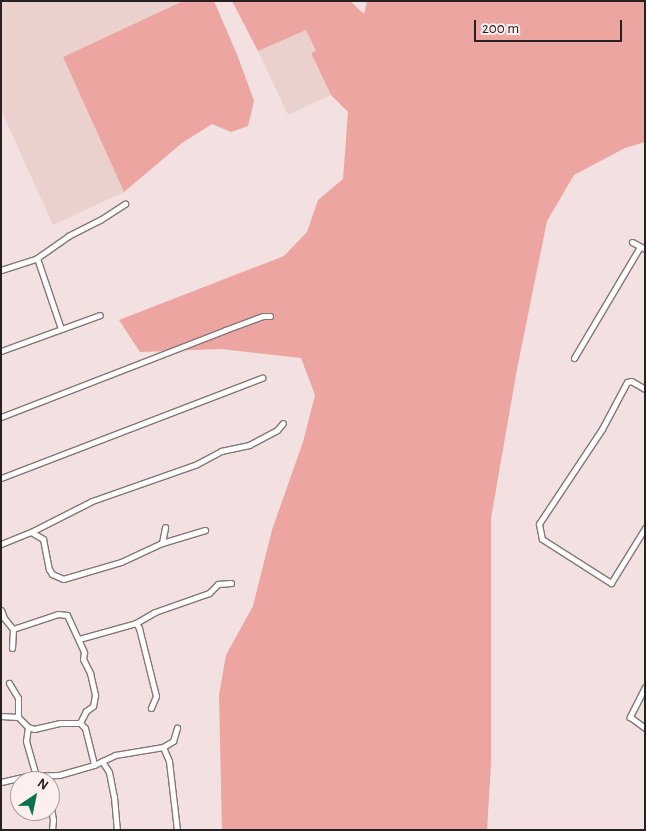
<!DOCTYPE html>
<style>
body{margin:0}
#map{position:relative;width:646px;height:831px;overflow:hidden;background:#f2e1e0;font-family:"Alegreya Sans",sans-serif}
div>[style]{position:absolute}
.built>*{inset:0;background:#ead1ce}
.green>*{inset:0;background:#eca5a0}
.roads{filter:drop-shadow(1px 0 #847674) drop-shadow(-1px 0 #847674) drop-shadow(0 1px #847674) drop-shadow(0 -1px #847674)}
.minor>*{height:5px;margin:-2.5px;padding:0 2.5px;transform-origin:2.5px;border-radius:2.5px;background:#fff}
span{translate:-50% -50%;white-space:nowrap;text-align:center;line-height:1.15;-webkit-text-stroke:4px #fdefee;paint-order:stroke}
.frame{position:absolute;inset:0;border:2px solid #272121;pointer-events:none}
.north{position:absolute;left:10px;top:771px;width:50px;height:50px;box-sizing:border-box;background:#fdefee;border:1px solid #a79d9c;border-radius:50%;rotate:34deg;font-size:14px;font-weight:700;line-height:20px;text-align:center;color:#272121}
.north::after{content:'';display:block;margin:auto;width:18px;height:22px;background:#08744d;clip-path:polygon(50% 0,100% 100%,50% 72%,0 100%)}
.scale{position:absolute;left:474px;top:20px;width:148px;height:22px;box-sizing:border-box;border:2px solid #272121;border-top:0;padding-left:6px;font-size:15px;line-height:18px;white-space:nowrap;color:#272121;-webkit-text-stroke:4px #fdefee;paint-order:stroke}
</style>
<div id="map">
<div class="built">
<i style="clip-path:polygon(1px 1px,183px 1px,63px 57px,124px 192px,53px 225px,1px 110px)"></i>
<i style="clip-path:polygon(306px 29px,316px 51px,311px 53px,331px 95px,288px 115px,258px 51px)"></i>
</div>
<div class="green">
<i style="clip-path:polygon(183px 1px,214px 1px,238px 57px,254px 101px,248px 126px,231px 132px,212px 124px,182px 143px,124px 192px,63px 57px)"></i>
<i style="clip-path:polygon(232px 1px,350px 1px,364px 14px,367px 1px,645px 1px,645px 142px,625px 148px,574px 175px,547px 221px,517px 369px,491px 518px,491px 764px,487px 830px,222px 830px,219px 695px,226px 655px,253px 606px,272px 530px,303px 442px,315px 395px,301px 358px,221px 349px,140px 352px,119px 320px,284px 256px,307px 232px,318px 200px,343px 179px,348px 112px,331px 95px,311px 53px,316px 51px,306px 30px,258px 51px)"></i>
</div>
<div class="roads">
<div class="minor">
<i style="left:632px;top:242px;width:15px;rotate:28deg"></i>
<i style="left:37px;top:258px;width:38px;rotate:-35deg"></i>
<i style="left:68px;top:236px;width:36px;rotate:-27deg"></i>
<i style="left:100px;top:220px;width:30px;rotate:-33deg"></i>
<i style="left:1px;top:270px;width:38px;rotate:-18deg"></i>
<i style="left:37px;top:258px;width:75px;rotate:71.3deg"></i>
<i style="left:1px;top:351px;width:105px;rotate:-20deg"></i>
<i style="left:574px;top:358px;width:129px;rotate:-59.3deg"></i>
<i style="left:645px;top:389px;width:16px;rotate:-150deg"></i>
<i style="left:631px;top:381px;width:4px;rotate:166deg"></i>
<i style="left:627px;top:382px;width:53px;rotate:118deg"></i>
<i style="left:602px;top:429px;width:114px;rotate:123.6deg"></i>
<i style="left:539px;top:524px;width:15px;rotate:79deg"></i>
<i style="left:542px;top:539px;width:82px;rotate:32.5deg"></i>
<i style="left:611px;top:583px;width:65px;rotate:-58.3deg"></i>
<i style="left:1px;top:417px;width:240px;rotate:-21.2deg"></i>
<i style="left:225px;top:330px;width:40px;rotate:-20.2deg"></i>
<i style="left:263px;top:316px;width:7px"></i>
<i style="left:1px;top:478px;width:280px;rotate:-21deg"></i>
<i style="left:31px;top:532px;width:14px;rotate:30deg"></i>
<i style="left:43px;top:539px;width:31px;rotate:79deg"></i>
<i style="left:49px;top:569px;width:6px;rotate:59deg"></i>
<i style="left:52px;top:574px;width:12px;rotate:24deg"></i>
<i style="left:63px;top:579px;width:60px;rotate:-16.3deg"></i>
<i style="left:121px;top:562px;width:45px;rotate:-24.9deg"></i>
<i style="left:162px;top:543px;width:45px;rotate:-16.8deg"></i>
<i style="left:162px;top:543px;width:16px;rotate:-79deg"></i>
<i style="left:1px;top:544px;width:32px;rotate:-22deg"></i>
<i style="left:31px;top:532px;width:68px;rotate:-26.9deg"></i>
<i style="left:92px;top:501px;width:109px;rotate:-19.3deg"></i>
<i style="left:195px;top:465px;width:30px;rotate:-28deg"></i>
<i style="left:221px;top:451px;width:29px;rotate:-12deg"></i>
<i style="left:249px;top:445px;width:32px;rotate:-28deg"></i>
<i style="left:277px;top:430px;width:9px;rotate:-49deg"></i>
<i style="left:1px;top:610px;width:9px;rotate:69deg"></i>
<i style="left:4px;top:618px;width:14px;rotate:51deg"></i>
<i style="left:136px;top:623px;width:6px;rotate:59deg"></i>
<i style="left:139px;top:628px;width:70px;rotate:76deg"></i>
<i style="left:156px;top:696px;width:13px;rotate:113deg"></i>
<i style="left:13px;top:629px;width:47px;rotate:-18.4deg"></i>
<i style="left:58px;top:614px;width:9px;rotate:6deg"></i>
<i style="left:67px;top:615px;width:41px;rotate:65.3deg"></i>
<i style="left:84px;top:652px;width:7px;rotate:98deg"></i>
<i style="left:83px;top:659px;width:16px;rotate:63deg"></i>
<i style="left:90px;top:673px;width:23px;rotate:77deg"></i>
<i style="left:95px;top:695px;width:11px;rotate:100deg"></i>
<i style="left:93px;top:706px;width:9px;rotate:144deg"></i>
<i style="left:86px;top:711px;width:13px;rotate:117deg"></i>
<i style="left:79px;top:639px;width:59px;rotate:-15.7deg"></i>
<i style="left:136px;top:623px;width:22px;rotate:-30deg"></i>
<i style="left:155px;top:612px;width:57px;rotate:-19.4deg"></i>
<i style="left:209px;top:593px;width:13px;rotate:-45deg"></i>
<i style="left:218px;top:584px;width:13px;rotate:-4deg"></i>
<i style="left:12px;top:648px;width:19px;rotate:-87deg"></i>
<i style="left:9px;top:683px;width:17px;rotate:59deg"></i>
<i style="left:18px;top:698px;width:19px;rotate:90deg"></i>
<i style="left:645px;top:687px;width:34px;rotate:117deg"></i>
<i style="left:630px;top:717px;width:19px;rotate:36deg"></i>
<i style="left:1px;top:716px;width:17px;rotate:3deg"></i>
<i style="left:18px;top:717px;width:14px;rotate:45deg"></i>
<i style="left:28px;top:727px;width:6px;rotate:18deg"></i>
<i style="left:34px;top:729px;width:27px;rotate:-13deg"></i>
<i style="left:60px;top:723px;width:20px"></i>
<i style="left:80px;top:723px;width:7px;rotate:45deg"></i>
<i style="left:85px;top:728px;width:38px;rotate:76deg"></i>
<i style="left:28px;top:727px;width:14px;rotate:98deg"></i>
<i style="left:26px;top:741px;width:36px;rotate:74deg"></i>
<i style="left:163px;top:747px;width:15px;rotate:67deg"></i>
<i style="left:169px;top:761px;width:69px;rotate:83.4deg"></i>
<i style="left:102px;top:761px;width:13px;rotate:58deg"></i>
<i style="left:109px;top:772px;width:25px;rotate:79deg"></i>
<i style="left:114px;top:797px;width:33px;rotate:85deg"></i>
<i style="left:1px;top:782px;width:27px;rotate:-13deg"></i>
<i style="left:27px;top:776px;width:32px;rotate:-2deg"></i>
<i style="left:59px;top:775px;width:36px;rotate:-16deg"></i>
<i style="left:94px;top:765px;width:23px;rotate:-25deg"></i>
<i style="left:115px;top:755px;width:49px;rotate:-9.5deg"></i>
<i style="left:163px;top:747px;width:12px;rotate:-31deg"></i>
<i style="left:173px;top:741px;width:14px;rotate:-73deg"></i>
<i style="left:50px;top:801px;width:19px;rotate:81deg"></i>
<i style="left:53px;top:820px;width:10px;rotate:96deg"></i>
</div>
</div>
<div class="frame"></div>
<div class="north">N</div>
<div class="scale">200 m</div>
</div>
